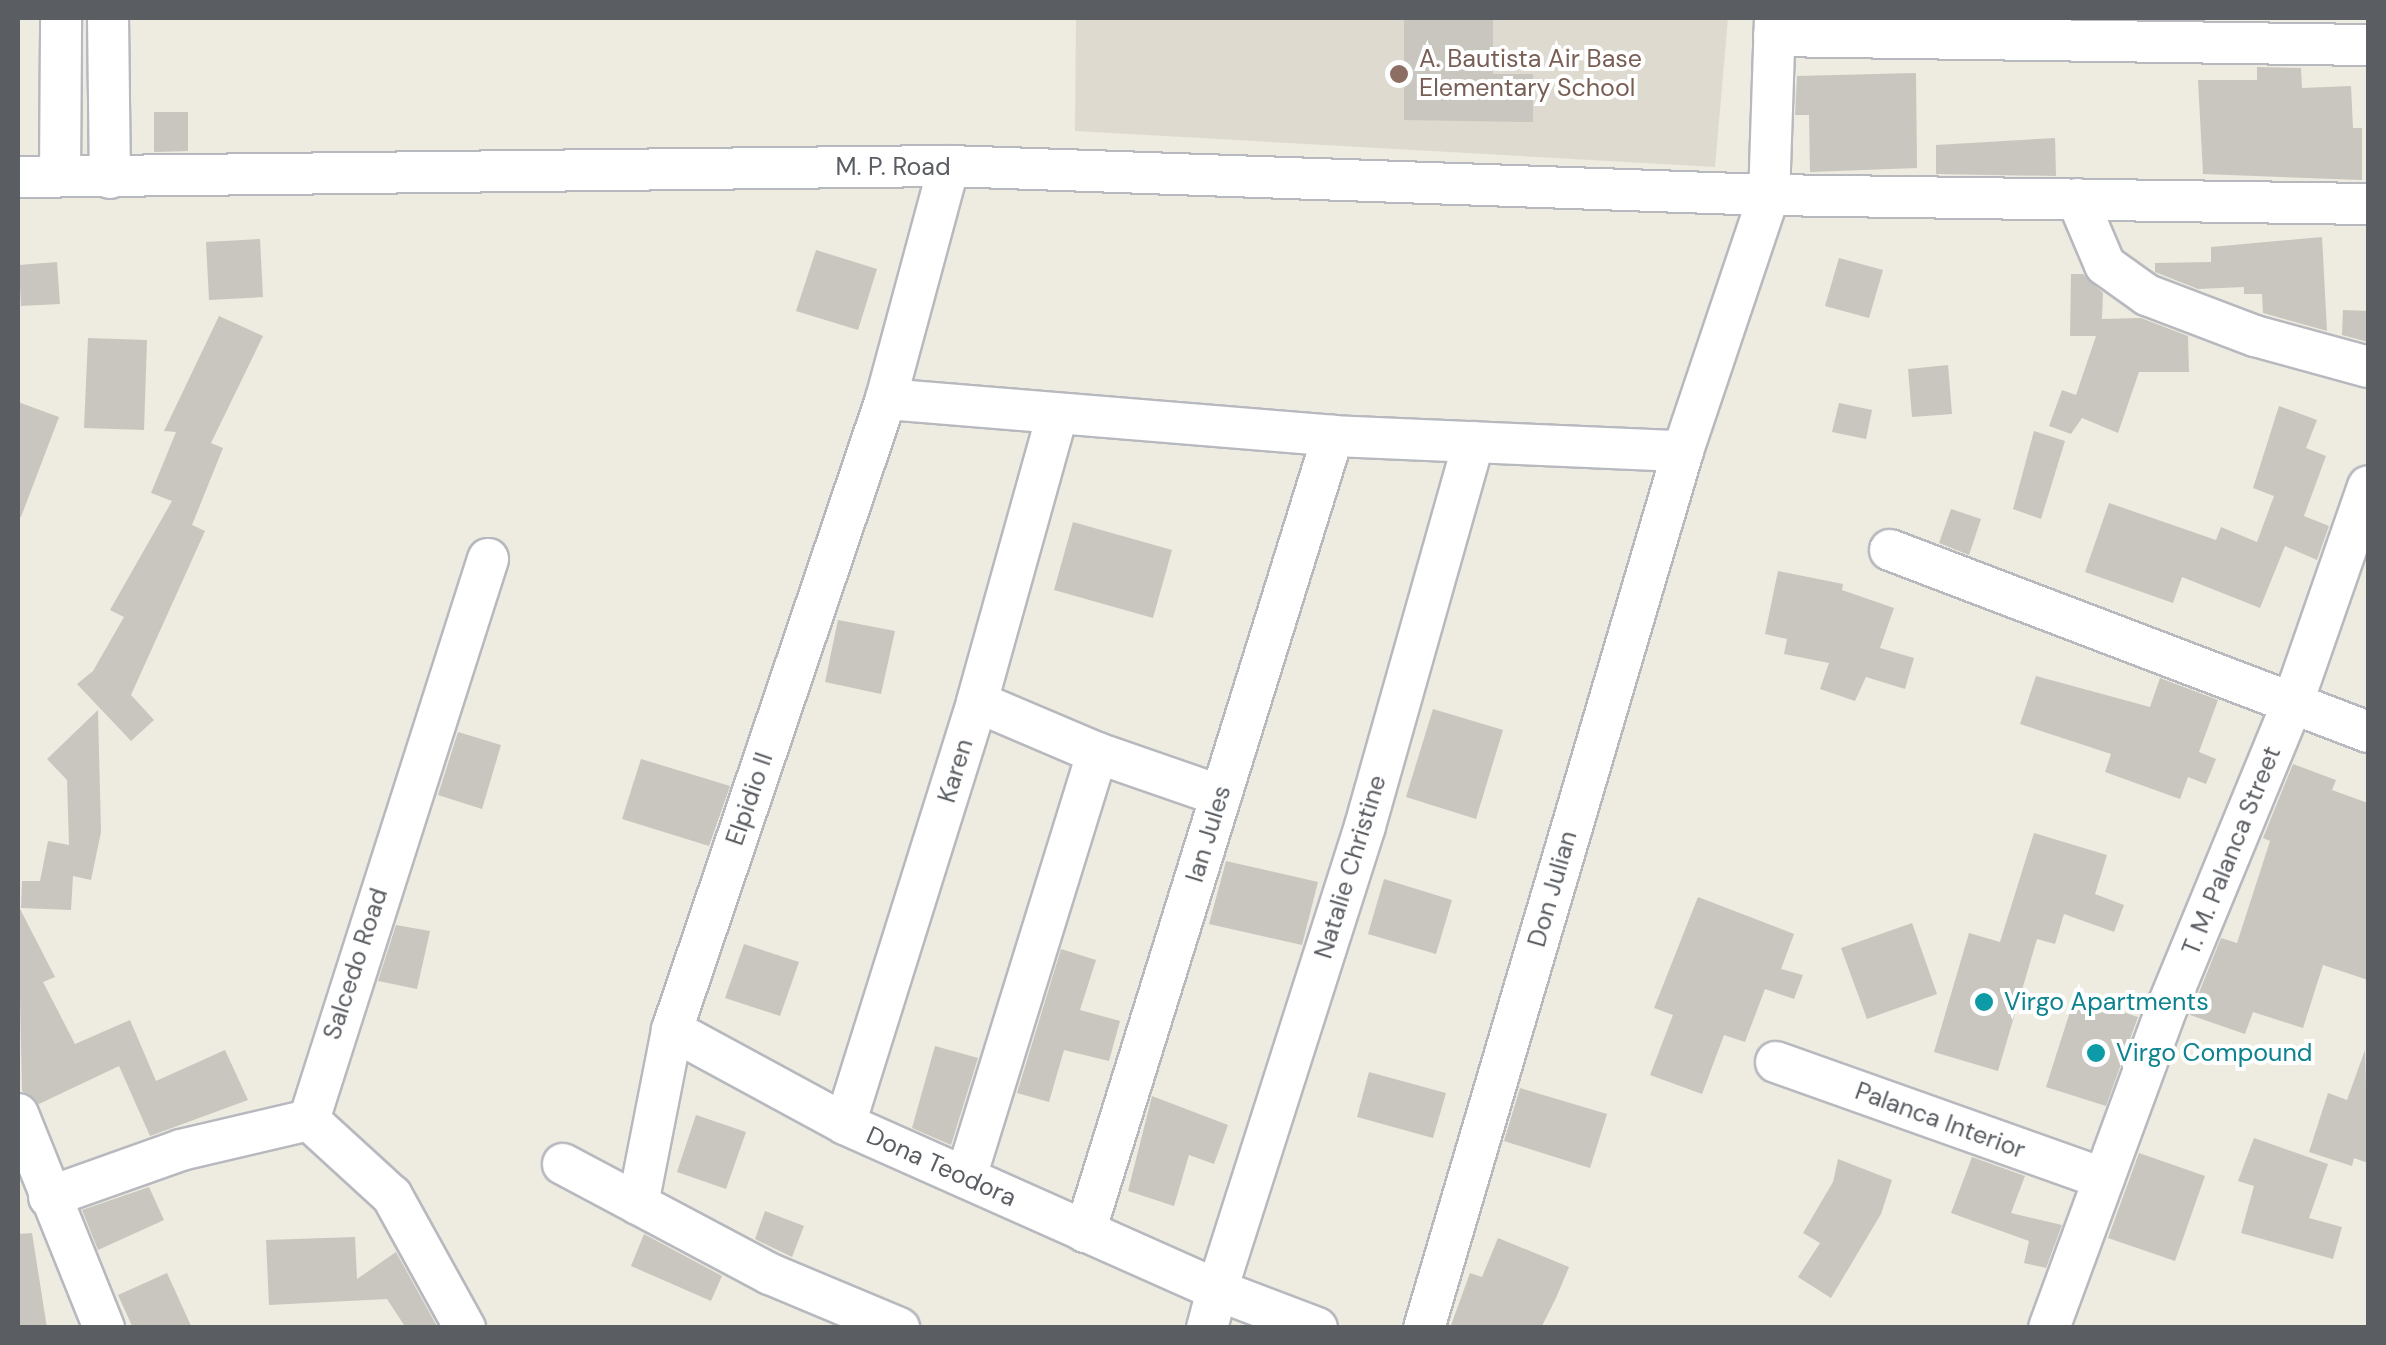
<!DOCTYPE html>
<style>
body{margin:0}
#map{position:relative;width:2386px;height:1345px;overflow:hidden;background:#eeebe1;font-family:"DM Sans",sans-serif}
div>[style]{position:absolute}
.education>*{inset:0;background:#dedad0}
.building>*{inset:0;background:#c8c6be}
.roads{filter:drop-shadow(2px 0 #b7b9bf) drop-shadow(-2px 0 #b7b9bf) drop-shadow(0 2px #b7b9bf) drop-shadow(0 -2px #b7b9bf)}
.minor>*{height:40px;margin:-20px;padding:0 20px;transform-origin:20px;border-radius:20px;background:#fff}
.dots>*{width:28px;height:28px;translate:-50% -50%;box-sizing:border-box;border:5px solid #fff;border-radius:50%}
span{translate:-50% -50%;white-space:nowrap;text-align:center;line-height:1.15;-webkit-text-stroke:8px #fff;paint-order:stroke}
.education-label{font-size:25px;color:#785e54}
.left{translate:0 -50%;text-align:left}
.street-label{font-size:25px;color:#5a5e63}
.culture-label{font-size:25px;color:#0d838f}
.frame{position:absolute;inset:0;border:20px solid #5a5e63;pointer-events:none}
</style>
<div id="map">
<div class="education">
<i style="clip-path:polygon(1076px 18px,1728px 18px,1715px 167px,1075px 131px)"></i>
</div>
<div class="building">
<i style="clip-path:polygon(1404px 18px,1493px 18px,1493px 74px,1533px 74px,1533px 122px,1404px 120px)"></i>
<i style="clip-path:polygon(2257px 67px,2301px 68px,2302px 88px,2351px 86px,2353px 128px,2362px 128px,2362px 180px,2203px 174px,2198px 80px,2257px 80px)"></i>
<i style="clip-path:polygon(1916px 73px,1917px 168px,1810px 172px,1809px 115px,1795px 115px,1797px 76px)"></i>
<i style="clip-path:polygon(154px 112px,188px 112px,188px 151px,154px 152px)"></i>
<i style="clip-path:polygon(2055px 138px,2056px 176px,1936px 174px,1936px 145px)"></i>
<i style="clip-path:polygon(2322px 237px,2327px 331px,2263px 313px,2262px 294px,2244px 294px,2244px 287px,2198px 289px,2155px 272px,2155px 263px,2211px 262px,2211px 247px)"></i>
<i style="clip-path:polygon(260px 239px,263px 297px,209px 300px,206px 242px)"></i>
<i style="clip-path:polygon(816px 250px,877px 269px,858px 330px,796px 311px)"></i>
<i style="clip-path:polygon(1839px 258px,1883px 270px,1869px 318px,1825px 306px)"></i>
<i style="clip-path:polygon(57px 262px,60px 304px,21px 306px,19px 265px)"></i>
<i style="clip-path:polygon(2071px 274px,2083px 274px,2103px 293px,2102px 319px,2141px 318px,2188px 336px,2189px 372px,2139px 372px,2118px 433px,2082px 418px,2071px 434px,2049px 426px,2062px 390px,2076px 395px,2096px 336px,2070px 336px)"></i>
<i style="clip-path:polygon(2343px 310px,2368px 311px,2368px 342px,2342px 335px)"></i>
<i style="clip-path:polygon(219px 316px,263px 336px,211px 443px,223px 448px,192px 525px,205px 531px,131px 695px,154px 720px,131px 741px,77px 684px,93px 671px,124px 617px,110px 610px,172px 501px,151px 493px,176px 432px,164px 431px)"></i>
<i style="clip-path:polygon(88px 338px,147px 340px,144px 430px,84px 428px)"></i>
<i style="clip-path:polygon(1948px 365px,1952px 414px,1912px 417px,1908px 369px)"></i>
<i style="clip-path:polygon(18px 402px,59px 417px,21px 517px,18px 516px)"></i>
<i style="clip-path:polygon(1839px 403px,1872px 410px,1866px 439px,1832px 432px)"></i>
<i style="clip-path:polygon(2279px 406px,2317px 420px,2306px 448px,2326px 456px,2304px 516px,2329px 526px,2317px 560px,2285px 546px,2260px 608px,2182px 577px,2173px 603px,2085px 572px,2109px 503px,2216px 540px,2221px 527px,2257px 542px,2274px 496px,2253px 488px)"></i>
<i style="clip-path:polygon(2034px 431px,2065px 441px,2041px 519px,2013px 509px)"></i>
<i style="clip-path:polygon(1951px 509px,1981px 519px,1969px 555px,1939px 543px)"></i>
<i style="clip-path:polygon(1073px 522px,1172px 550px,1153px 618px,1054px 590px)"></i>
<i style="clip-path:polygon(1778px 571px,1843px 584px,1842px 590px,1894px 608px,1880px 648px,1914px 658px,1905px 689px,1866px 677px,1855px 701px,1820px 689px,1829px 663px,1784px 654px,1787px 639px,1765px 634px)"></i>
<i style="clip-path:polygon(838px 620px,895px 631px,881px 694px,825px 682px)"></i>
<i style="clip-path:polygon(2036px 676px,2150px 707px,2160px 678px,2218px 700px,2199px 752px,2216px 759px,2206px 784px,2188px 777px,2180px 799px,2105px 772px,2111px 754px,2020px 724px)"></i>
<i style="clip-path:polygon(1433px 709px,1503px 730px,1476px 819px,1406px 797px)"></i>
<i style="clip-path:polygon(98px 710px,101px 832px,91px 880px,73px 876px,71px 910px,21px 908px,22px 881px,40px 881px,48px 841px,69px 845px,67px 780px,47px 759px)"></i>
<i style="clip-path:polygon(458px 732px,501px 745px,482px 809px,438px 795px)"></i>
<i style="clip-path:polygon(641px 759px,730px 786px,709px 846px,622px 819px)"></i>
<i style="clip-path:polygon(2293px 764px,2336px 780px,2332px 790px,2368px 803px,2368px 980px,2323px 965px,2303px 1028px,2253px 1012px,2245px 1034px,2190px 1015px,2221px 938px,2237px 943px,2270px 841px,2263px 838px)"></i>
<i style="clip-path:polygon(2034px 833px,2107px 855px,2095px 894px,2124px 905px,2114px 932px,2064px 914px,2055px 944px,2037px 939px,1998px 1071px,1934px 1052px,1969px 933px,2000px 942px)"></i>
<i style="clip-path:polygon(1226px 861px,1318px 882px,1302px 945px,1209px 924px)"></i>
<i style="clip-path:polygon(1384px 879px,1452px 900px,1436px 954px,1368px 934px)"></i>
<i style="clip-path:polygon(1698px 897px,1794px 934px,1781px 969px,1803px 975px,1794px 999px,1765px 989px,1745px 1042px,1724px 1035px,1702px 1094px,1650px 1075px,1673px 1015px,1654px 1008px)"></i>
<i style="clip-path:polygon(18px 905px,55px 977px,43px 982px,75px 1044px,130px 1020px,156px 1081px,225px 1050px,248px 1100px,150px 1136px,119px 1066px,39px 1104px,22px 1091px)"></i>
<i style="clip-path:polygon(1912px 923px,1937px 994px,1867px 1019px,1841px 948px)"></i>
<i style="clip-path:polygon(396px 925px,430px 931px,417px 989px,378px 981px)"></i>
<i style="clip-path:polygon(744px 944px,799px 962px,780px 1016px,725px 998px)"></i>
<i style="clip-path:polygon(1061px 949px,1096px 960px,1080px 1010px,1120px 1021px,1109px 1061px,1064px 1050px,1049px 1102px,1017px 1093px)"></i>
<i style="clip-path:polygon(2075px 996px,2138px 1017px,2106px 1106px,2046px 1087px)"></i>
<i style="clip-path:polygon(935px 1046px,978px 1058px,951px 1145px,912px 1128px)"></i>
<i style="clip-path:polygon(2365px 1050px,2368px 1163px,2354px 1158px,2352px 1166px,2309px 1152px,2328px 1093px,2347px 1100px)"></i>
<i style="clip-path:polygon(1369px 1072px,1446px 1093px,1433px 1138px,1357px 1117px)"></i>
<i style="clip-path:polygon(1520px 1088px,1607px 1114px,1590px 1168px,1504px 1141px)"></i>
<i style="clip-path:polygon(1152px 1096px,1228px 1125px,1214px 1164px,1189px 1155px,1174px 1206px,1128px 1191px)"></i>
<i style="clip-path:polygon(696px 1115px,746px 1132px,726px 1189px,677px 1172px)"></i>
<i style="clip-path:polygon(2254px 1138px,2328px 1164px,2309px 1218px,2342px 1227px,2333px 1259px,2241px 1233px,2254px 1186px,2238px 1181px)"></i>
<i style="clip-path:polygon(2139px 1153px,2205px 1176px,2175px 1261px,2108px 1238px)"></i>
<i style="clip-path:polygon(1972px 1157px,2025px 1176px,2011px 1213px,2062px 1225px,2046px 1268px,2024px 1263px,2029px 1241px,1951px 1213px)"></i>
<i style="clip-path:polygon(1838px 1159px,1892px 1180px,1881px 1214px,1831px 1298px,1798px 1277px,1820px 1243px,1803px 1233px,1833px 1182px)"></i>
<i style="clip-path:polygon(149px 1187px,164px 1220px,98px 1250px,82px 1210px)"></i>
<i style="clip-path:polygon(765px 1211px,804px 1226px,792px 1257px,755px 1239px)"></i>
<i style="clip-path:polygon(32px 1233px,47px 1328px,18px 1328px,18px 1234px)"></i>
<i style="clip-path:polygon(644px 1234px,722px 1276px,711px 1301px,631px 1266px)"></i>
<i style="clip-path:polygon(355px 1237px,357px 1279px,396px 1252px,438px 1328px,406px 1328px,387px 1299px,269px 1305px,266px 1240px)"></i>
<i style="clip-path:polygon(1498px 1238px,1569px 1267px,1556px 1298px,1541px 1328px,1450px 1328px,1470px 1273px,1482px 1277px)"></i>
<i style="clip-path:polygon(167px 1273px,192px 1328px,133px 1328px,118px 1295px)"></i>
</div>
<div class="roads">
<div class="minor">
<i style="left:108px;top:18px;width:160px;rotate:89.3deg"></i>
<i style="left:1775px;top:18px;width:177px;rotate:91.9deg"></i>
<i style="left:1769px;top:195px;width:599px;rotate:0.86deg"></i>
<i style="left:1774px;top:36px;width:594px;rotate:0.87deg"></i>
<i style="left:60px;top:176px;width:158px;rotate:-89.6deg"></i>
<i style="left:18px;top:177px;width:931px;rotate:-0.68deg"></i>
<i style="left:949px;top:166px;width:821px;rotate:2.03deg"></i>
<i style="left:1769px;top:195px;width:270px;rotate:108.6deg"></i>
<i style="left:1683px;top:451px;width:914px;rotate:106.45deg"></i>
<i style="left:2077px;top:199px;width:72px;rotate:67deg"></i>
<i style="left:2105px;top:265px;width:52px;rotate:35.5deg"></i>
<i style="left:2147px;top:295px;width:116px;rotate:20.8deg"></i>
<i style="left:2255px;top:336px;width:117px;rotate:15.3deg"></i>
<i style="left:886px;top:399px;width:449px;rotate:4.7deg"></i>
<i style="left:1333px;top:436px;width:350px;rotate:2.5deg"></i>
<i style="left:1890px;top:550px;width:511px;rotate:20.84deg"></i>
<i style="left:1097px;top:753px;width:131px;rotate:19.1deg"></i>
<i style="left:672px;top:1030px;width:197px;rotate:28.5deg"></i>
<i style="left:845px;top:1124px;width:407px;rotate:24deg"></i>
<i style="left:1217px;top:1290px;width:487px;rotate:-72.3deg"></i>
<i style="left:1365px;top:826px;width:399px;rotate:-74.2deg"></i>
<i style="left:1776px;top:1062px;width:348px;rotate:19.6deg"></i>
<i style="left:18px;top:1114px;width:231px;rotate:68.1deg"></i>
<i style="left:845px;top:1124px;width:442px;rotate:-72.6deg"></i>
<i style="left:977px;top:702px;width:298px;rotate:-74.4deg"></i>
<i style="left:563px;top:1164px;width:234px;rotate:28deg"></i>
<i style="left:770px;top:1274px;width:140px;rotate:22.7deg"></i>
<i style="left:966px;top:1177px;width:444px;rotate:-72.8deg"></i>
<i style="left:1097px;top:753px;width:130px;rotate:-157deg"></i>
<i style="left:49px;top:1197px;width:140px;rotate:-19.6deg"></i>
<i style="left:181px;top:1150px;width:131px;rotate:-13.2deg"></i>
<i style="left:638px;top:1204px;width:177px;rotate:-78.9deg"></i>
<i style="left:672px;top:1030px;width:666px;rotate:-71.27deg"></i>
<i style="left:886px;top:399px;width:241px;rotate:-74.9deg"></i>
<i style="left:1085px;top:1232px;width:834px;rotate:-72.7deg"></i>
<i style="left:465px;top:1328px;width:151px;rotate:-118.9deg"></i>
<i style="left:392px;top:1196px;width:113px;rotate:-137.5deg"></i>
<i style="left:309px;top:1120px;width:589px;rotate:-72.3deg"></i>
<i style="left:1207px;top:1328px;width:39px;rotate:-75deg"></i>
<i style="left:1217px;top:1290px;width:107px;rotate:20.8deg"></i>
<i style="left:2049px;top:1328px;width:344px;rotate:-69.8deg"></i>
<i style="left:2168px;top:1005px;width:331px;rotate:-67.6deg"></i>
<i style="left:2294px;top:699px;width:225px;rotate:-70.8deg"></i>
</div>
</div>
<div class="dots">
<i style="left:1399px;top:74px;background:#8d6e63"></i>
<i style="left:1984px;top:1002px;background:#0f9aa8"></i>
<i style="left:2096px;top:1053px;background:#0f9aa8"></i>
</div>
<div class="education-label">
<span class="left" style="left:1419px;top:74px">A. Bautista Air Base<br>Elementary School</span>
</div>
<div class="street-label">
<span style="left:893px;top:167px">M. P. Road</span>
<span style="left:956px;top:771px;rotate:-73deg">Karen</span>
<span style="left:750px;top:799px;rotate:-71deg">Elpidio II</span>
<span style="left:1209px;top:834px;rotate:-73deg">Ian Jules</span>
<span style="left:2232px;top:851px;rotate:-68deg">T. M. Palanca Street</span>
<span style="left:1351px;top:867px;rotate:-73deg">Natalie Christine</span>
<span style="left:1553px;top:889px;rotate:-74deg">Don Julian</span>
<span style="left:356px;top:964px;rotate:-72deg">Salcedo Road</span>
<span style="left:1940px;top:1121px;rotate:20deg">Palanca Interior</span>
<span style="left:941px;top:1167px;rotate:24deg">Dona Teodora</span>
</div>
<div class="culture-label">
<span class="left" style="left:2004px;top:1002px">Virgo Apartments</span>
<span class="left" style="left:2116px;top:1053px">Virgo Compound</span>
</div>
<div class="frame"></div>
</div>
